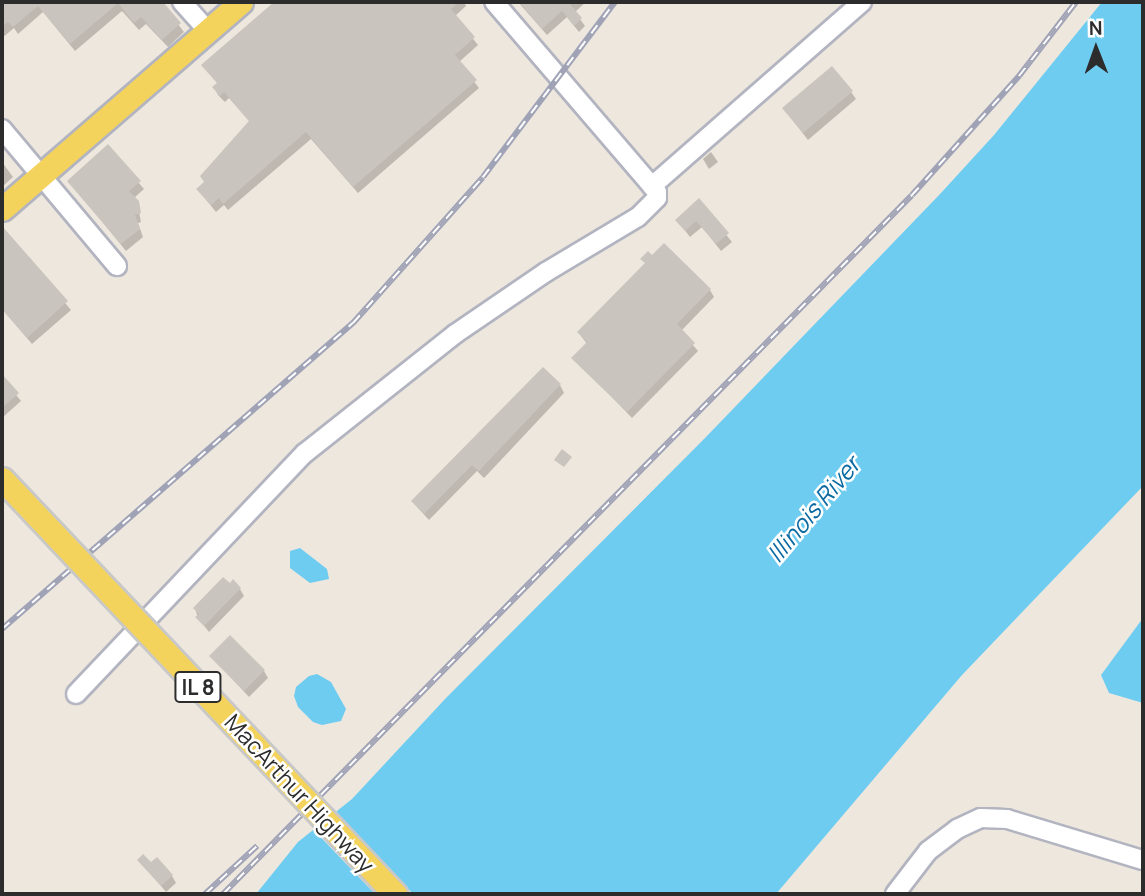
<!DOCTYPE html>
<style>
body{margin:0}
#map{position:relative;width:1145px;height:896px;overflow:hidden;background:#eee7de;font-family:Manrope,sans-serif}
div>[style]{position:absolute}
.water>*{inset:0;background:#6fccf1}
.pier>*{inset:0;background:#eee7de}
.shadow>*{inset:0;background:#0003}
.building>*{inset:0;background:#c9c4bd}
.roads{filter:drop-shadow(2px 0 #b2b4c0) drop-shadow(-2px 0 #b2b4c0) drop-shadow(0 2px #b2b4c0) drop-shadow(0 -2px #b2b4c0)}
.minor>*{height:18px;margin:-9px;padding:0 9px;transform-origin:9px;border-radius:9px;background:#fff}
.major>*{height:23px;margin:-11.5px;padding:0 11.5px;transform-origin:11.5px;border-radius:11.5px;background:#f4d35d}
.rail>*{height:6px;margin-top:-3px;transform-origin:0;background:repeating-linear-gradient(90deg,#fff 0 10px,#a0a3b6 0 20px);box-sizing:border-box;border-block:2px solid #a0a3b6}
.bridges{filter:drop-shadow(2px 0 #c8c8c8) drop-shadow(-2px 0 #c8c8c8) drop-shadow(0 2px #c8c8c8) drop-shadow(0 -2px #c8c8c8)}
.major-bridge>*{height:23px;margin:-11.5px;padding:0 11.5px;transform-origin:11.5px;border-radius:11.5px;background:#f4d35d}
span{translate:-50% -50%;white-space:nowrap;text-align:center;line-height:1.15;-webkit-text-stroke:5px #fff;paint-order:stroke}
.shield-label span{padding:2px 5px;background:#fff;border:2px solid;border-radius:5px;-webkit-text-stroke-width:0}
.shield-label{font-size:21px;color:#2c2c2c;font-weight:700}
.street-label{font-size:23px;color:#2c2c2c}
.water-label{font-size:24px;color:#0a6aa1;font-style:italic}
.frame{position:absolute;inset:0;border:4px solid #2c2c2c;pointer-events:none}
.north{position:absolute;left:1061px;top:14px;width:70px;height:70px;-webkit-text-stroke:5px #fff;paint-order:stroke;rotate:359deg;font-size:19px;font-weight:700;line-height:28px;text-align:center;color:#2c2c2c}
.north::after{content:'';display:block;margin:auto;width:24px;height:32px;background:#2c2c2c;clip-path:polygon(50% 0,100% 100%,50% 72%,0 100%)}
</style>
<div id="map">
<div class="water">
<i style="clip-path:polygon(1102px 2px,1143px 2px,1143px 486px,962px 675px,776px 894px,256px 894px,298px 842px,352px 799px,446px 698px,705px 438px,941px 193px,994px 135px)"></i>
<i style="clip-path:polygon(300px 548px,327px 569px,329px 579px,310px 583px,290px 568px,290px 551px)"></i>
<i style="clip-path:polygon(1143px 618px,1143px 703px,1109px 693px,1101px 675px)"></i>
<i style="clip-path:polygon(317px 674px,331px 682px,346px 709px,341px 721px,322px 725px,313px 722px,298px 707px,294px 696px,296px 687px,309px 676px)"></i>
</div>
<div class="pier">
<i style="clip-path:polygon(333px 810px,413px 894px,375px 894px,311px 827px)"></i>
</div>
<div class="shadow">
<i style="clip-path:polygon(2px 2px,6px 7px,12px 2px,47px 2px,56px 12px,68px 2px,161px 2px,184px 32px,168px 47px,146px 24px,139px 30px,122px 11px,75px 51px,43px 12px,18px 34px,14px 28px,2px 38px)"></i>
<i style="clip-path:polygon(276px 2px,464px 2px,466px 6px,455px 16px,478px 45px,459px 62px,479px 88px,358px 193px,311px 139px,228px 210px,224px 205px,216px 212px,203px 196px,250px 122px,229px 98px,225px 102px,218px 95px,214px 87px,218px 84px,203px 65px)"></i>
<i style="clip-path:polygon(518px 2px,586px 2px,575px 12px,585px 26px,579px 32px,567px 17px,547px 35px)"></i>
<i style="clip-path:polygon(851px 92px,856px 99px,808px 140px,784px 109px)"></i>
<i style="clip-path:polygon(108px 147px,144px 189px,134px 198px,137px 202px,141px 222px,138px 223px,143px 237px,126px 251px,69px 181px)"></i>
<i style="clip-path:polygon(711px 152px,718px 162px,709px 169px,703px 159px)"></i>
<i style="clip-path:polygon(2px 162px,13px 177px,2px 187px)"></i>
<i style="clip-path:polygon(699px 201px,732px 242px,721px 251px,702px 227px,690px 237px,677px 220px)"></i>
<i style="clip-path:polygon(6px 233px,71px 310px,32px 344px,2px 309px,2px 237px)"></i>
<i style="clip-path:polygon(710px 290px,714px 297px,681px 331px,698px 351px,632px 418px,574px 358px,587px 344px,579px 333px)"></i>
<i style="clip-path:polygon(2px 377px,21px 401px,2px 418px)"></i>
<i style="clip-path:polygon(560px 385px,564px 393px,484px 478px,477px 471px,429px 520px,418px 508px,413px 501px)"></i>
<i style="clip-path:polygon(240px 589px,244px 596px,209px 632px,198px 618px,195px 608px)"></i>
<i style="clip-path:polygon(211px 656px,264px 671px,268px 678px,249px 697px)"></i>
<i style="clip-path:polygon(139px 860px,172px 876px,176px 883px,166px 892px)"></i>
</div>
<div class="building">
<i style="clip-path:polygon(2px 2px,163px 2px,181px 23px,162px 40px,141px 17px,134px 23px,118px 3px,70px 44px,38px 6px,13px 27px,8px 22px,2px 27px)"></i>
<i style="clip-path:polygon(274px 2px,459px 2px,451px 9px,475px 37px,455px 55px,477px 80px,353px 187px,306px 132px,223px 204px,219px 198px,211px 205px,196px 189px,204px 182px,200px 176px,249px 121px,224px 92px,220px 96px,212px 87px,217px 83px,201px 65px)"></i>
<i style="clip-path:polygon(519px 2px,573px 2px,570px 4px,582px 18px,574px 26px,562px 11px,542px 29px)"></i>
<i style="clip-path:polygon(832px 66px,853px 91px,803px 133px,782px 108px)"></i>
<i style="clip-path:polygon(108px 144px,141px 181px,129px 191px,139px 201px,141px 213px,135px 215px,140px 229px,121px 244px,67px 181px)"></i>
<i style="clip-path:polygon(699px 198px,729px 233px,716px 244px,696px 221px,685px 231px,675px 220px)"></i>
<i style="clip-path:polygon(2px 226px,68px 301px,27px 338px,2px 309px)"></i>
<i style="clip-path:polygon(664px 243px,711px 289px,677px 324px,695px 343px,627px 412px,571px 358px,587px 342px,577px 332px,645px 263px,640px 259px,648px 251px,652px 255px)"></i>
<i style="clip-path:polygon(543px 367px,561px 384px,479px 471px,472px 465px,424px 514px,411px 501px)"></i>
<i style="clip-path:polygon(2px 374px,19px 393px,2px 408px)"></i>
<i style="clip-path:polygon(562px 449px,572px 457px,564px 467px,554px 460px)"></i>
<i style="clip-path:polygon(223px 577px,230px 583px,233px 579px,241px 588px,204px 626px,195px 617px,199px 614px,193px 608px)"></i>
<i style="clip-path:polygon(230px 635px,265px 670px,244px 691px,209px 656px)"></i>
<i style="clip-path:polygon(143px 854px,151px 862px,157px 857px,173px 875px,161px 886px,137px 860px)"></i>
</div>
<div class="roads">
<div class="minor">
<i style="left:182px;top:2px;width:39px;rotate:48deg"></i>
<i style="left:2px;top:129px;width:179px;rotate:50deg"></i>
<i style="left:652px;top:186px;width:279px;rotate:-41.2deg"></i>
<i style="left:76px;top:694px;width:332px;rotate:-46.5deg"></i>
<i style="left:305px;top:453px;width:191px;rotate:-38.4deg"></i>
<i style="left:455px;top:334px;width:110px;rotate:-34.3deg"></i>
<i style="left:546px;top:272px;width:107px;rotate:-30.9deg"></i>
<i style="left:638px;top:217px;width:27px;rotate:-45deg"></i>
<i style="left:657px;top:198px;width:6px;rotate:-90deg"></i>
<i style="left:657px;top:192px;width:250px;rotate:-130.6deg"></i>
<i style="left:895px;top:894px;width:54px;rotate:-52.5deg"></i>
<i style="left:928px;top:851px;width:36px;rotate:-37deg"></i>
<i style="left:957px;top:829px;width:26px;rotate:-25deg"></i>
<i style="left:981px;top:818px;width:26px;rotate:2deg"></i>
<i style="left:1007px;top:819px;width:142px;rotate:16.8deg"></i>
</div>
<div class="major">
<i style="left:2px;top:209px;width:316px;rotate:-40.9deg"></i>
</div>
</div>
<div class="rail">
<i style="left:2px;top:629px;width:466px;rotate:-41.1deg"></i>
<i style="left:353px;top:323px;width:195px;rotate:-48.3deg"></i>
<i style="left:483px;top:177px;width:219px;rotate:-53deg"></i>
<i style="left:205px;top:894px;width:71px;rotate:-42.7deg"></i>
<i style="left:223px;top:894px;width:981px;rotate:-45.41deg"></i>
<i style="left:912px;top:195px;width:160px;rotate:-48deg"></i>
<i style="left:1019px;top:76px;width:93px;rotate:-52.4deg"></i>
</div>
<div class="bridges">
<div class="major-bridge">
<i style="left:2px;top:479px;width:572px;rotate:46.56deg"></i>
</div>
</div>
<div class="shield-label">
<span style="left:198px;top:687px">IL 8</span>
</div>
<div class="street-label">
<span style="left:300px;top:793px;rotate:47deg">MacArthur Highway</span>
</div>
<div class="water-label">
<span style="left:813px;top:509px;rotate:-50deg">Illinois River</span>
</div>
<div class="frame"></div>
<div class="north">N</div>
</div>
